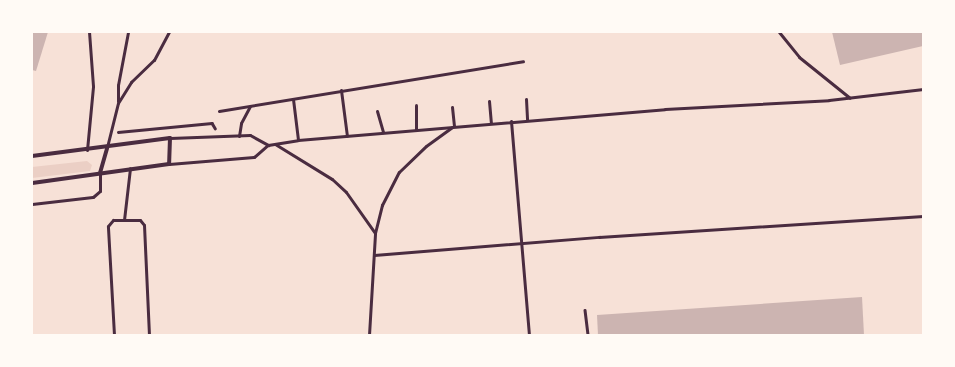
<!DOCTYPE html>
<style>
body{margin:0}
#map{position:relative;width:955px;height:367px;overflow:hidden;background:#f7e1d7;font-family:Raleway,sans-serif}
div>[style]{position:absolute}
.green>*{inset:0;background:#ebcfc5}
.building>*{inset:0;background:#ccb4b1}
.path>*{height:2.5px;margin:-1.25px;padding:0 1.25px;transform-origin:1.25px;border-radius:1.25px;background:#4a2c40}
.service>*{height:3px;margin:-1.5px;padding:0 1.5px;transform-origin:1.5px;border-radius:1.5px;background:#4a2c40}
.minor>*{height:4px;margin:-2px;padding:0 2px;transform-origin:2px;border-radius:2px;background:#4a2c40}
span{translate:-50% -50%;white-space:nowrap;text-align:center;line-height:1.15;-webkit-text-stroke:3px #fffaf5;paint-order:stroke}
.frame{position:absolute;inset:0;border:33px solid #fffaf5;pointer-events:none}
</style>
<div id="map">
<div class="green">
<i style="clip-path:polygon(87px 161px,92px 165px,90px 171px,32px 178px,32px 167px)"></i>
</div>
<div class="building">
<i style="clip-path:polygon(32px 32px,48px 32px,36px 71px,32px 70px)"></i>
<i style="clip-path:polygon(832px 32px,923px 32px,923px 46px,840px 65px)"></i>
<i style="clip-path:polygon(862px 297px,864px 335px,598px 335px,597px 315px)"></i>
</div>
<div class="path">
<i style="left:118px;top:132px;width:94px;rotate:-5.5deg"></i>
<i style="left:212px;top:123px;width:6px;rotate:59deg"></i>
<i style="left:585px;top:310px;width:25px;rotate:83deg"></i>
</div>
<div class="service">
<i style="left:779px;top:32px;width:32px;rotate:51deg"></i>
<i style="left:799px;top:57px;width:65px;rotate:38.8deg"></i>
<i style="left:341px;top:90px;width:46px;rotate:82.6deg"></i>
<i style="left:293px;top:99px;width:41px;rotate:83deg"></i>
<i style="left:526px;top:99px;width:21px;rotate:87deg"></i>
<i style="left:118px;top:101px;width:16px;rotate:-90deg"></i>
<i style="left:118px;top:85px;width:54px;rotate:-79.3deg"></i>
<i style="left:489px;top:101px;width:22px;rotate:85deg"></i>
<i style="left:416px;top:105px;width:25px;rotate:90deg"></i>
<i style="left:452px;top:107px;width:19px;rotate:84deg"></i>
<i style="left:219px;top:111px;width:308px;rotate:-9.3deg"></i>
<i style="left:377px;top:111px;width:22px;rotate:74deg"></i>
<i style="left:511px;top:121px;width:215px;rotate:85.2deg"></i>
<i style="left:239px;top:136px;width:13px;rotate:-81deg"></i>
<i style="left:241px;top:123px;width:19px;rotate:-62deg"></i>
<i style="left:170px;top:138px;width:80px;rotate:-2.1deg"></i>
<i style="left:250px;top:135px;width:21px;rotate:29deg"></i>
<i style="left:275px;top:144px;width:67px;rotate:31.6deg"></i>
<i style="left:332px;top:179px;width:19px;rotate:43deg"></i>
<i style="left:346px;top:192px;width:50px;rotate:54.7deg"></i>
<i style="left:107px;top:147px;width:45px;rotate:-76deg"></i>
<i style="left:118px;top:103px;width:25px;rotate:-58deg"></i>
<i style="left:131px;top:82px;width:32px;rotate:-44deg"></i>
<i style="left:154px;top:60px;width:32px;rotate:-62deg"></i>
<i style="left:87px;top:150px;width:64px;rotate:-84.6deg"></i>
<i style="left:93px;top:86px;width:54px;rotate:-94.2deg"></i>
<i style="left:169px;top:164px;width:85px;rotate:-4.7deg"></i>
<i style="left:254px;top:157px;width:18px;rotate:-41deg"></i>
<i style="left:268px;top:145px;width:30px;rotate:-9deg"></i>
<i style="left:298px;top:140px;width:368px;rotate:-4.8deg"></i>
<i style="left:665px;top:109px;width:164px;rotate:-3.1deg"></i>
<i style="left:829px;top:100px;width:95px;rotate:-6.7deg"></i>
<i style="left:32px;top:204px;width:61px;rotate:-6.5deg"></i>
<i style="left:93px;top:197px;width:9px;rotate:-41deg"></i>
<i style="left:100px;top:191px;width:18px;rotate:-90deg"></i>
<i style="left:124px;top:220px;width:52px;rotate:-83.4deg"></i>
<i style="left:374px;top:255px;width:226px;rotate:-4.6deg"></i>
<i style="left:599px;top:237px;width:325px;rotate:-3.7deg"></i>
<i style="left:114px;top:335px;width:109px;rotate:-93.2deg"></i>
<i style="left:108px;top:226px;width:8px;rotate:-50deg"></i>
<i style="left:113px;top:220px;width:27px"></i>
<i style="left:140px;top:220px;width:6px;rotate:51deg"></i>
<i style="left:144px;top:225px;width:110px;rotate:87.4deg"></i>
<i style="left:369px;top:335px;width:102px;rotate:-86.6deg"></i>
<i style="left:375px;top:233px;width:29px;rotate:-76deg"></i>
<i style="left:382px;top:205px;width:37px;rotate:-63deg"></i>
<i style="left:399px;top:172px;width:37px;rotate:-44deg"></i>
<i style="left:426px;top:146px;width:32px;rotate:-36deg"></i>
</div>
<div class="minor">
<i style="left:32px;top:156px;width:139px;rotate:-7.4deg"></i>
<i style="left:170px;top:138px;width:26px;rotate:92deg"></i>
<i style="left:169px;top:164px;width:138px;rotate:172.1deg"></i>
<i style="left:100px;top:173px;width:26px;rotate:-74deg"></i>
</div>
<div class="frame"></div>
</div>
